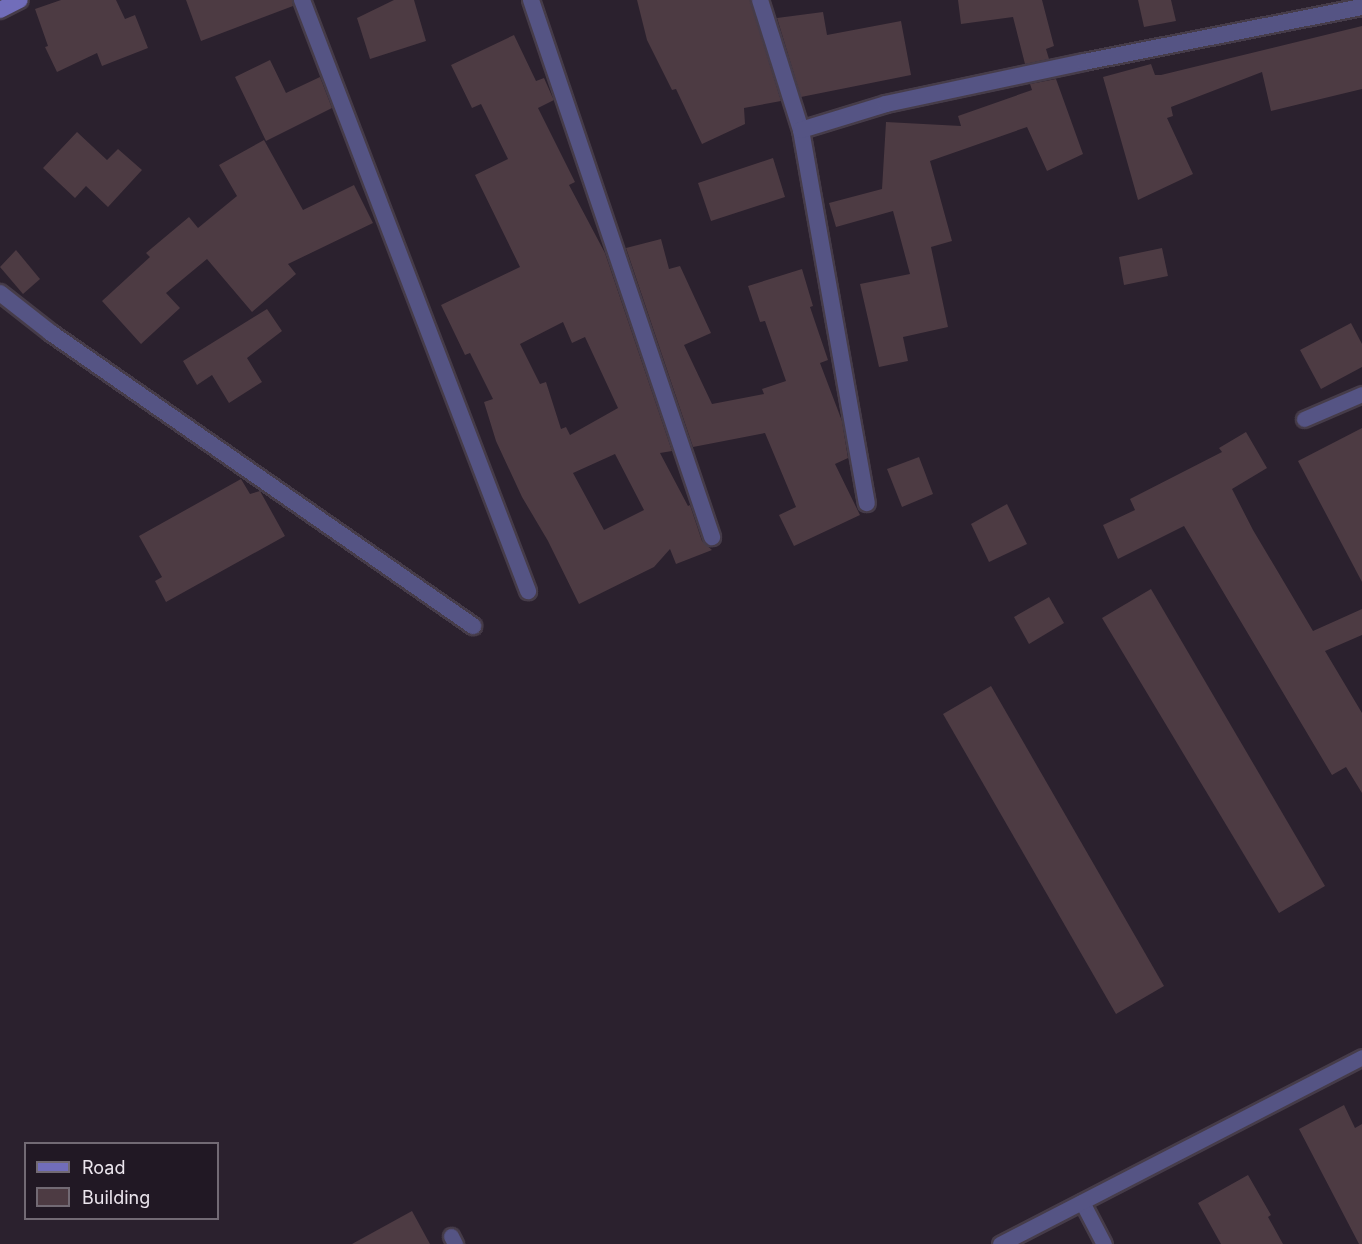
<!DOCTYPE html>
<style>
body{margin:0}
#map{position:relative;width:1362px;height:1244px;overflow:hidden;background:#2b212e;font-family:Inter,sans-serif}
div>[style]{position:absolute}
.building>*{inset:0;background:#4d3b43}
.roads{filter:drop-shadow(2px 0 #463c49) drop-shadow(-2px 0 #463c49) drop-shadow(0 2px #463c49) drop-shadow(0 -2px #463c49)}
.service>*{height:15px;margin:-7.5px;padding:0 7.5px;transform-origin:7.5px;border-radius:7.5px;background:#555484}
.minor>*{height:16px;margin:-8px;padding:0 8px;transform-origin:8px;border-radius:8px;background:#555484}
.secondary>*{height:16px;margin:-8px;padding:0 8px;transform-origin:8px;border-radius:8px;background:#716dba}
span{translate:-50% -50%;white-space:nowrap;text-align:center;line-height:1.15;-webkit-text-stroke:6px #211824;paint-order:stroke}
.legend{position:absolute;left:24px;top:1142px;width:195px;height:78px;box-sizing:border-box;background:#211824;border:2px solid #726a74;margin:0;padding:8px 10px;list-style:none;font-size:18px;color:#ebe5ed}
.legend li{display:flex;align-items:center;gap:12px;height:30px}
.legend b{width:30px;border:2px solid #726a74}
</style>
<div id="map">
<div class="building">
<i style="clip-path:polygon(61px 0,116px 0,125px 19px,135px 15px,148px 48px,102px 66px,97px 53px,57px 72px,45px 47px,48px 46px,35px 9px)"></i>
<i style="clip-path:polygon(186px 0,292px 0,293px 6px,201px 41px)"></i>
<i style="clip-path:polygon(394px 0,414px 0,426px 41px,370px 59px,357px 18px)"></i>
<i style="clip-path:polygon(637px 0,750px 0,781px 101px,744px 108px,745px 124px,702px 144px,676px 89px,672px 90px,647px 40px)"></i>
<i style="clip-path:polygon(958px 0,1042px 0,1054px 46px,1046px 49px,1049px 59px,1025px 64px,1013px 17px,961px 24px)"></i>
<i style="clip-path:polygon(1138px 0,1171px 0,1176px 21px,1144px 27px)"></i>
<i style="clip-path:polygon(823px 12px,827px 35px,901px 21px,911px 75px,801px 97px,777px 18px)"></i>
<i style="clip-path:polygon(1362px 26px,1362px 89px,1271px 111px,1262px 72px,1171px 107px,1173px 116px,1167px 118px,1193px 174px,1138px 200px,1103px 77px,1151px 64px,1155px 75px,1161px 75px)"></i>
<i style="clip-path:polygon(evenodd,514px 35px,536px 81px,544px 78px,552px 96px,554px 100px,538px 108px,575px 182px,569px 185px,605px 253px,672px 451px,660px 453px,688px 506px,690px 505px,702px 541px,712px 550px,676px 564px,670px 549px,654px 567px,579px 604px,548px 541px,522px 497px,496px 441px,484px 402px,493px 399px,470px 353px,465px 355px,441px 305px,520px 267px,475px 175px,508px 159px,481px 104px,472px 108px,451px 65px,514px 35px,563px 322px,572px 343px,585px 337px,618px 408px,570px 435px,566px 427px,561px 429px,546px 382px,540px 384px,520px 344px,563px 322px,514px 35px,615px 454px,644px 510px,604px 530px,573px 473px,615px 454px)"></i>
<i style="clip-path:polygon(270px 60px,286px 93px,320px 77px,332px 108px,266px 141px,235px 77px)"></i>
<i style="clip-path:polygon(1056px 79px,1083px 154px,1047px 171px,1027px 127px,930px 161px,952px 241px,931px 247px,948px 327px,903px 337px,908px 361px,879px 367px,860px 284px,910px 274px,893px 211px,836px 227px,829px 203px,882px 189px,886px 122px,961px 126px,958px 116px,1032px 90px,1030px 84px)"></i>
<i style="clip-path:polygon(77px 132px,107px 160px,118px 149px,142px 170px,108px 207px,86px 186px,75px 198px,43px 168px)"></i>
<i style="clip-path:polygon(264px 140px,303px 210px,354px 185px,373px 223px,288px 264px,296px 274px,252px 312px,207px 259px,166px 293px,180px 308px,141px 344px,102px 301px,150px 257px,146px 253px,189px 217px,198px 228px,237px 196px,219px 165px)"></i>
<i style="clip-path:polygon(773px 158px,785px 197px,711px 221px,698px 183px)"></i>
<i style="clip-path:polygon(661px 239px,669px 269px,680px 266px,711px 333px,684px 345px,712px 404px,764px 394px,762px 389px,786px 381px,765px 321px,760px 322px,748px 286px,802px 269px,813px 306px,810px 307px,828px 360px,820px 363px,842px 421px,848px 458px,835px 464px,860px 515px,794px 546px,779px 515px,796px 507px,765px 433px,693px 447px,626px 248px)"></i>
<i style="clip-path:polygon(1162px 248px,1168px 276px,1124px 285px,1119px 257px)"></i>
<i style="clip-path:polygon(16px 250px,40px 279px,23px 294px,0 267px)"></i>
<i style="clip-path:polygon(267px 309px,282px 331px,247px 358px,262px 382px,229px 403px,212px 375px,197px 385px,183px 361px)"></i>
<i style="clip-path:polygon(1351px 323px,1362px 344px,1362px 367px,1321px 389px,1300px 350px)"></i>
<i style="clip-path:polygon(1362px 428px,1362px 582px,1298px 461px)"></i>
<i style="clip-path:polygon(1246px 432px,1267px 468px,1232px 489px,1253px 530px,1313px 631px,1362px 609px,1362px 635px,1325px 651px,1362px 713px,1362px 793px,1346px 767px,1332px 775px,1184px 526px,1118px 559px,1103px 525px,1135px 510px,1130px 499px,1222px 452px,1219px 448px)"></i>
<i style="clip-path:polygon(919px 457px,933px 494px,902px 507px,887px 469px)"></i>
<i style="clip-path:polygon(241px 479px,250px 494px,260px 491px,285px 536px,166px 602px,155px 581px,162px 577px,139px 536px)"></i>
<i style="clip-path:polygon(1007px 504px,1027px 544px,989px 562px,971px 524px)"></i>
<i style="clip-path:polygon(1151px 589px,1325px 886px,1279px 913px,1102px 618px)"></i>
<i style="clip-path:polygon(1049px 597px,1064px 623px,1029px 644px,1014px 617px)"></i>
<i style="clip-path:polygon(991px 686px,1164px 986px,1116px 1014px,943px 714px)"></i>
<i style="clip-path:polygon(1344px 1105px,1355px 1128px,1362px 1124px,1362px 1244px,1359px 1244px,1299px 1129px)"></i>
<i style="clip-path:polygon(1248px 1175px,1271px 1215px,1268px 1217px,1283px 1244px,1221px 1244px,1198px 1203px)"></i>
<i style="clip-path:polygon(412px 1211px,430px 1244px,352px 1244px)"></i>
</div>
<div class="roads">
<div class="service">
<i style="left:1304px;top:419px;width:63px;rotate:-23.3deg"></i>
<i style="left:1082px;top:1202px;width:47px;rotate:62.4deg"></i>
<i style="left:451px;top:1236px;width:9px;rotate:63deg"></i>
<i style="left:1000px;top:1244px;width:407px;rotate:-27.3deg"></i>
</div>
<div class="minor">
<i style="left:302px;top:0;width:633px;rotate:69.07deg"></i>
<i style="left:531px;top:0;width:567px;rotate:71.37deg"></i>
<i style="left:760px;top:0;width:136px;rotate:72.5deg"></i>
<i style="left:801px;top:130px;width:379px;rotate:80deg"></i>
<i style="left:801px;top:130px;width:89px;rotate:-17deg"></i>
<i style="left:886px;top:104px;width:202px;rotate:-12deg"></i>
<i style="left:1084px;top:62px;width:283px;rotate:-11.2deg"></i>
<i style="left:0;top:293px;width:65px;rotate:38.1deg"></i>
<i style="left:51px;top:333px;width:514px;rotate:34.77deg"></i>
</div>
<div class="secondary">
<i style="left:0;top:10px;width:22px;rotate:-27deg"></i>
</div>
</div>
<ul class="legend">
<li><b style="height:8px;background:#716dba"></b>Road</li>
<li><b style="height:16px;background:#4d3b43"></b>Building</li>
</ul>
</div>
